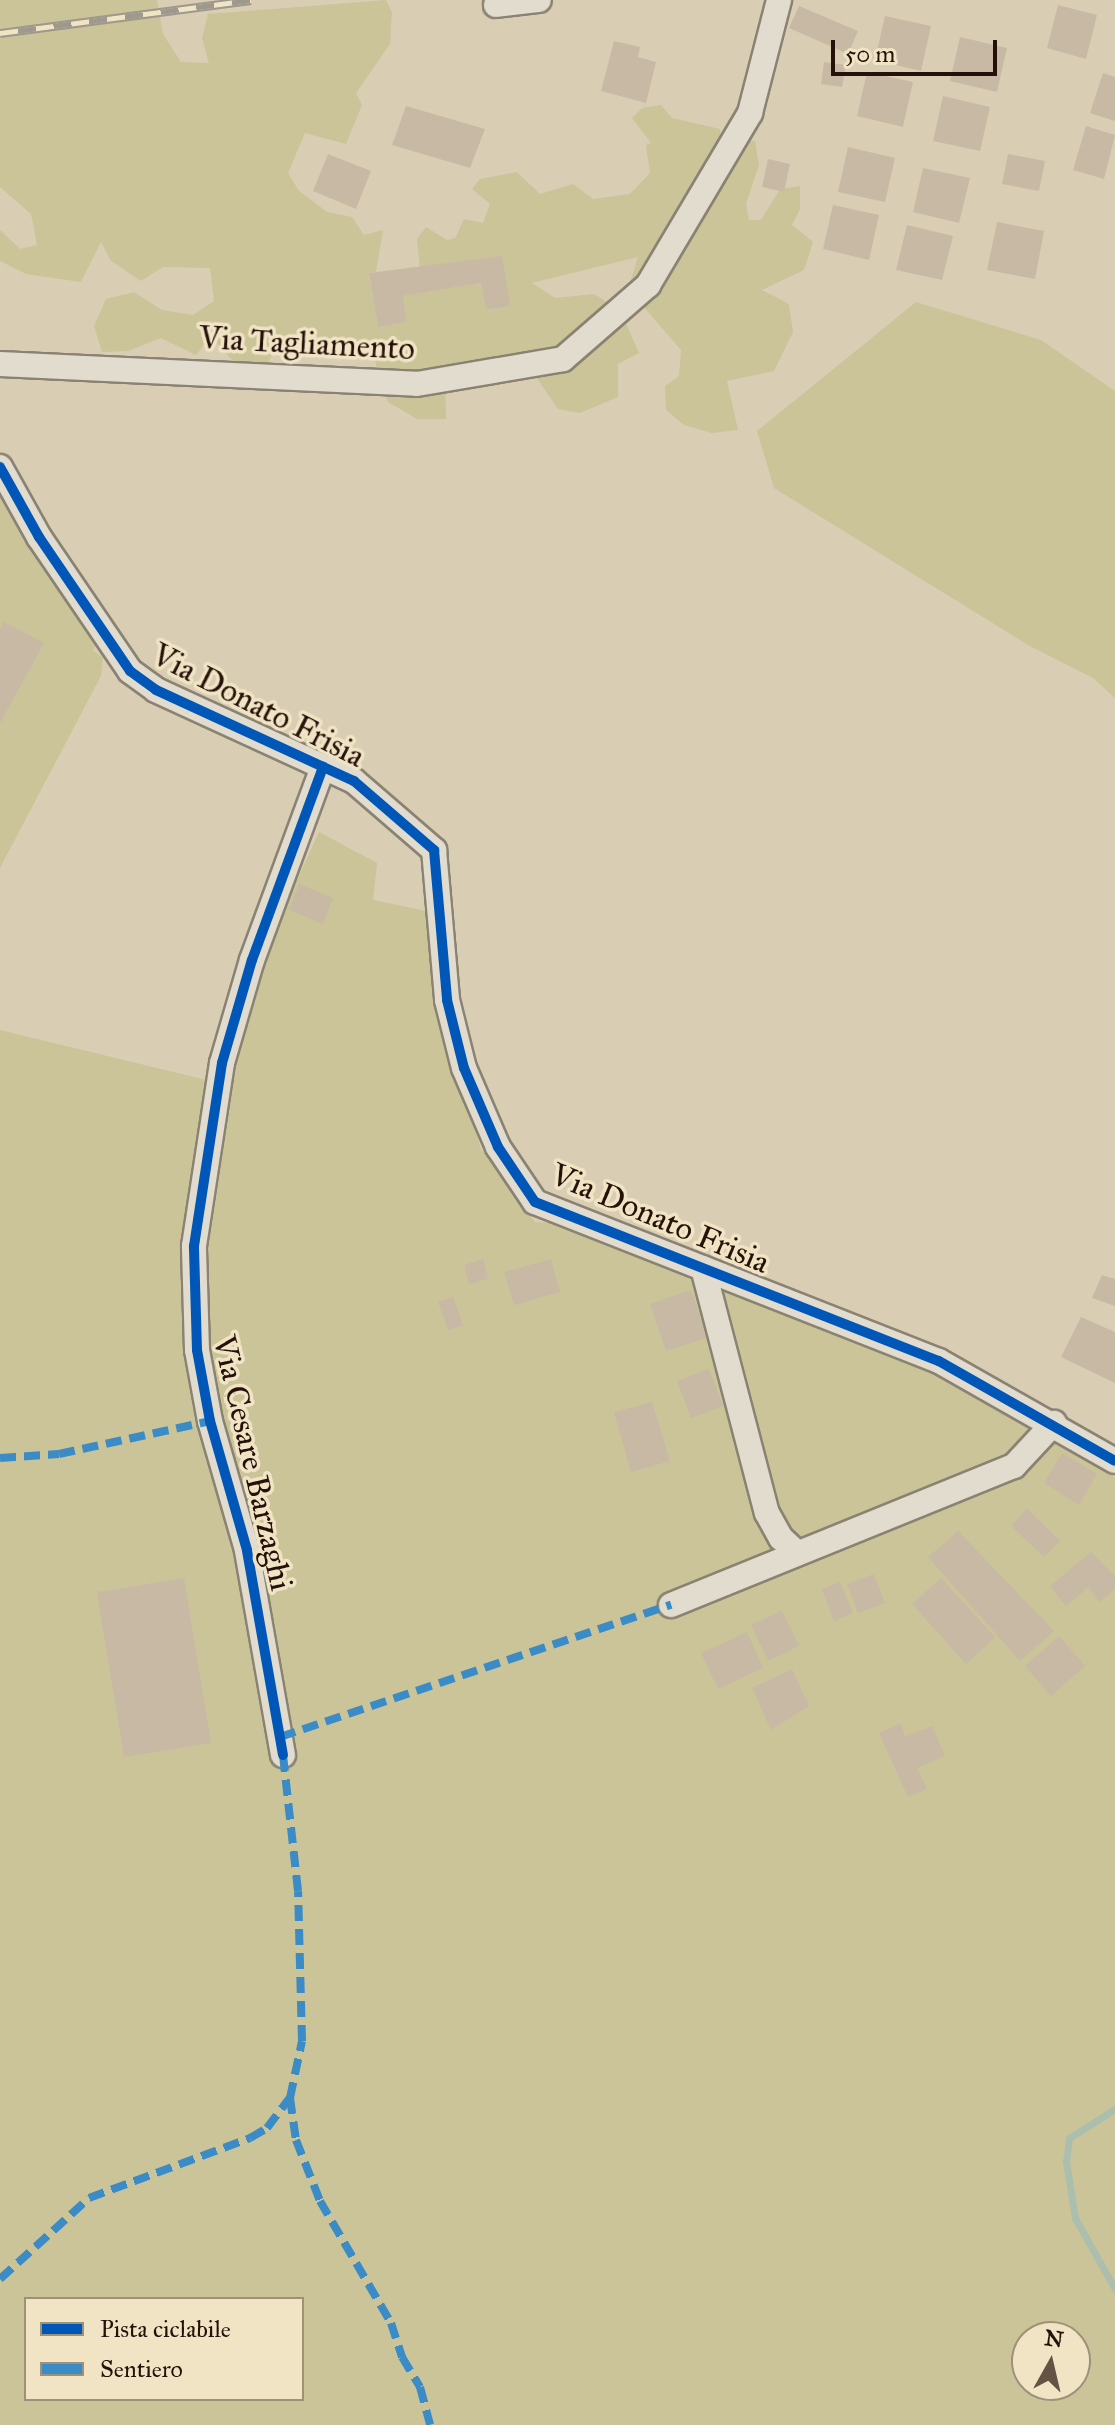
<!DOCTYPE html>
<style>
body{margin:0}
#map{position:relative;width:1115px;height:2425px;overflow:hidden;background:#d9ceb3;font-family:"IM FELL Great Primer",serif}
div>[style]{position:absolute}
.green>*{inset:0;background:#cac498}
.stream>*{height:7px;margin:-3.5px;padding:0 3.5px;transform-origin:3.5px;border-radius:3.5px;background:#acbfae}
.building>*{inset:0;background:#c8b9a5}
.roads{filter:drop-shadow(2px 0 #8a8272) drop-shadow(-2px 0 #8a8272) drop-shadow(0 2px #8a8272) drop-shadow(0 -2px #8a8272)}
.minor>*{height:24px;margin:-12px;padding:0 12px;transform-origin:12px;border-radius:12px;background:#e1dccd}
.rail>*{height:9px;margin-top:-4.5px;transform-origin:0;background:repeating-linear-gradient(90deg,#f0e4c4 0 18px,#9e988d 0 36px);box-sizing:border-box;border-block:2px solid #9e988d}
.quiet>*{height:8px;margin-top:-4px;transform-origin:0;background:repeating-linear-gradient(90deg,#3a8bc6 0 16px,transparent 0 24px)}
.cycleway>*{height:10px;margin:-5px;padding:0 5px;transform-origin:5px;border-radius:5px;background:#0057b8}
span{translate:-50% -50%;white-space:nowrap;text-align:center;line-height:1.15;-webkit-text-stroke:7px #f0e4c4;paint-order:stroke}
.street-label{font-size:32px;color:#25110a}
.legend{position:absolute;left:24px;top:2297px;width:280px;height:104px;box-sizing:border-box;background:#f0e4c4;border:2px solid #9f907a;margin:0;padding:10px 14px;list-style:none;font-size:24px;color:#25110a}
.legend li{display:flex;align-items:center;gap:16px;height:40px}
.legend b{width:40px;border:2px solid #9f907a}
.north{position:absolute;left:1011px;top:2321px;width:80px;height:80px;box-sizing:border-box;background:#f0e4c4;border:2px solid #9f907a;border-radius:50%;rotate:8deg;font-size:22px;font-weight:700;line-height:32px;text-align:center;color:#25110a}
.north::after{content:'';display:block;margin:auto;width:28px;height:36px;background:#645345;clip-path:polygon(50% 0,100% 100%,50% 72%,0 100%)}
.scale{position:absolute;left:831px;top:40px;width:166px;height:36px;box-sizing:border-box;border:4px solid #25110a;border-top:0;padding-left:10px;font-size:24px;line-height:28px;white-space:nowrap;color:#25110a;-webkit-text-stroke:6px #f0e4c4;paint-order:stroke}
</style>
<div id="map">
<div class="green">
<i style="clip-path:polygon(0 0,157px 0,163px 34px,181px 62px,209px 63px,202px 38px,208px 14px,386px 0,392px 12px,390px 44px,356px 93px,362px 105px,346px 144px,305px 133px,288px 173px,299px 191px,327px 212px,352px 217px,364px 235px,383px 230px,376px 272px,369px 273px,378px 327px,407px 322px,403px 296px,481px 283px,486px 310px,509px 306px,501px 257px,420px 270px,417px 239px,426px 227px,447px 240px,455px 238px,464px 219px,483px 223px,490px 204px,472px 189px,480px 179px,517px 172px,540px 194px,573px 184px,593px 199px,630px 194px,650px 173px,646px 145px,651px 143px,632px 118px,642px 108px,661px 105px,672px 118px,720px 129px,722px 143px,734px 137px,755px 141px,759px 165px,746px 204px,749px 220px,761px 220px,780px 189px,800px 186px,800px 209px,792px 225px,813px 242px,804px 270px,762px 290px,789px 304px,793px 332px,774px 371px,727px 381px,738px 430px,712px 433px,684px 425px,666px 410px,665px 386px,679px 376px,681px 350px,628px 289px,638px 257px,532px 283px,555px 298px,594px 294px,620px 310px,639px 353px,618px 364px,618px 397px,580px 413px,558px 409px,527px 364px,497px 385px,473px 375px,445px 382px,446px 419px,417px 419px,388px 402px,375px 361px,388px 340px,331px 342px,298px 328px,295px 346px,277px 341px,268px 364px,239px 368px,211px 336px,196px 355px,161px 338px,128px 351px,102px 352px,94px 326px,106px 299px,134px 292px,162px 310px,193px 315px,214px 301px,210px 268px,163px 267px,141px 281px,111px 261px,101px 242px,81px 282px,26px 274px,0 261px,0 230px,20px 249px,37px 245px,31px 214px,0 187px)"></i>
<i style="clip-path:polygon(916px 302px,1041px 340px,1115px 391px,1115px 698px,1093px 678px,1028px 645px,774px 488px,757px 431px)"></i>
<i style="clip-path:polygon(0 487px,96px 645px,93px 650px,103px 658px,101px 676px,0 868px)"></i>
<i style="clip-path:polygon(evenodd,319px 832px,377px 863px,373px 900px,431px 912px,439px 1016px,481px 1149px,535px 1222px,565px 1224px,1002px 1399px,1115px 1477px,1115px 2425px,0 2425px,0 1030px,223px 1084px,258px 966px,319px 832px,26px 2299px,302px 2299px,302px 2399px,26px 2399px,26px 2299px,319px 832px,1027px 2337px,1075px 2337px,1075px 2385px,1027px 2385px,1027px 2337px)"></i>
</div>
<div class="stream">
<i style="left:1115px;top:2109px;width:54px;rotate:147.8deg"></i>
<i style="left:1069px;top:2138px;width:23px;rotate:97deg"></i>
<i style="left:1066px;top:2161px;width:58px;rotate:81deg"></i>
<i style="left:1075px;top:2218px;width:81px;rotate:60.6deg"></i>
</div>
<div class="building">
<i style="clip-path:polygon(1058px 5px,1097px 15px,1086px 59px,1047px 48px)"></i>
<i style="clip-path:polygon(799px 6px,858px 31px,848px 54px,789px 28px)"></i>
<i style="clip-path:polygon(885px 16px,931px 26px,921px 71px,875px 60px)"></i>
<i style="clip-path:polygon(960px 37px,1007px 48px,997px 92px,950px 81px)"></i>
<i style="clip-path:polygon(614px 41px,640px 47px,638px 57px,656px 62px,646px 103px,601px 91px)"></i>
<i style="clip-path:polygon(824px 62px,846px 65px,842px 87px,821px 84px)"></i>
<i style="clip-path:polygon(867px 72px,913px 82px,903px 127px,857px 116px)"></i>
<i style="clip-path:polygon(1103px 73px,1115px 77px,1115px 121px,1090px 113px)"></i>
<i style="clip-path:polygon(943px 96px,990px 107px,980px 151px,933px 141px)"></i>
<i style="clip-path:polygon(406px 106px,485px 129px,470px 168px,392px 145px)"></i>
<i style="clip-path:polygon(1086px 126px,1115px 135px,1104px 179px,1073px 170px)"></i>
<i style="clip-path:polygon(848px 147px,895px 158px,885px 202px,838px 192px)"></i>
<i style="clip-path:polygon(328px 154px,371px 171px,356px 209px,313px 191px)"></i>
<i style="clip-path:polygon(1008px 154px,1045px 161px,1039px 191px,1002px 184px)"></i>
<i style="clip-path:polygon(768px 159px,790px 164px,784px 192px,762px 187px)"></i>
<i style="clip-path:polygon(923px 168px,970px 178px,959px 223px,913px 212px)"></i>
<i style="clip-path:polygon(833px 205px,879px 215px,869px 260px,823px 249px)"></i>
<i style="clip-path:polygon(997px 222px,1044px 231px,1035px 279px,987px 270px)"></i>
<i style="clip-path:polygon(907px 225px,953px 236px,942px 280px,896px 270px)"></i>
<i style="clip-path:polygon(502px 256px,510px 306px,486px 310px,481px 283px,403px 296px,407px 322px,378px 327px,369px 273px)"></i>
<i style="clip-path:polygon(4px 622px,44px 643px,0 723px,0 629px)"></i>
<i style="clip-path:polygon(299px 884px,333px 898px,323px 924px,289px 910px)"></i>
<i style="clip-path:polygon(483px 1259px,488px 1279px,469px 1284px,464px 1265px)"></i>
<i style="clip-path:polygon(551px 1259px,560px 1292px,514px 1305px,504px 1272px)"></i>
<i style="clip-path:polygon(1102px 1275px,1115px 1279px,1115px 1306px,1092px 1298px)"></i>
<i style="clip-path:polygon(691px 1290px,707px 1338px,666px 1351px,650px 1304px)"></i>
<i style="clip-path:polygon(453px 1297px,463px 1325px,448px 1330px,438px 1302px)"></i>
<i style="clip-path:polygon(1081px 1317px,1115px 1332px,1115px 1383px,1061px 1357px)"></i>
<i style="clip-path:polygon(709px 1369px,723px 1406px,691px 1418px,677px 1381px)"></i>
<i style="clip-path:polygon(652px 1402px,670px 1461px,631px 1472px,614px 1412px)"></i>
<i style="clip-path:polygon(1062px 1453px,1097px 1474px,1079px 1505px,1044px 1483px)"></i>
<i style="clip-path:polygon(1027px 1509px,1060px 1541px,1044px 1557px,1011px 1526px)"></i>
<i style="clip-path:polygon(958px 1531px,1054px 1631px,1020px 1661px,928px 1557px)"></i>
<i style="clip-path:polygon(1091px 1552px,1115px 1576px,1115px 1589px,1100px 1602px,1088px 1587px,1066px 1607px,1050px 1586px)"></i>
<i style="clip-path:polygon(874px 1574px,885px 1603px,858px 1613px,847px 1584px)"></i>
<i style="clip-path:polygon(184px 1578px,211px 1743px,124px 1757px,97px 1592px)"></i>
<i style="clip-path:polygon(941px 1578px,995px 1637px,966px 1664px,912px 1604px)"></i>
<i style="clip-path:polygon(840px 1582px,853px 1613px,834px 1621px,822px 1589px)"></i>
<i style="clip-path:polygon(782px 1611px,799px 1646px,768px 1661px,751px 1625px)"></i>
<i style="clip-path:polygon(747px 1632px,763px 1668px,718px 1689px,701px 1653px)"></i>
<i style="clip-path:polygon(1059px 1636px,1085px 1666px,1051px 1696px,1025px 1666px)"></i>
<i style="clip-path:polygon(792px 1669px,809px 1706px,771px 1730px,752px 1688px)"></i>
<i style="clip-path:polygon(901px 1723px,905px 1737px,932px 1726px,945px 1756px,917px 1768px,927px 1789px,908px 1797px,879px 1733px)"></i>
</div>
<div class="roads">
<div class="minor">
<i style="left:496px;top:5px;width:43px;rotate:-6.6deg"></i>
<i style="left:0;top:364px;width:417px;rotate:2.7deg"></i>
<i style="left:417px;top:384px;width:148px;rotate:-9.7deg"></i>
<i style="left:563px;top:359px;width:113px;rotate:-41deg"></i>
<i style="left:648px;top:285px;width:200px;rotate:-59.3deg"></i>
<i style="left:750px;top:113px;width:117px;rotate:-75.6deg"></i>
<i style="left:0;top:467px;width:80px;rotate:60.9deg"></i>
<i style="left:39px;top:537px;width:162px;rotate:55.8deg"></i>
<i style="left:130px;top:671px;width:32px;rotate:36deg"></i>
<i style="left:156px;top:690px;width:218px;rotate:24.7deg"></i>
<i style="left:354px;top:781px;width:106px;rotate:40.8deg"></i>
<i style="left:434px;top:850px;width:151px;rotate:85deg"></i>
<i style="left:447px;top:1000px;width:70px;rotate:76deg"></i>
<i style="left:464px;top:1068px;width:86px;rotate:66.7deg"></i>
<i style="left:498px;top:1147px;width:66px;rotate:56.1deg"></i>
<i style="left:535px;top:1202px;width:434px;rotate:21.5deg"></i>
<i style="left:939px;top:1361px;width:202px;rotate:29.6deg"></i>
<i style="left:703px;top:1268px;width:253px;rotate:75.4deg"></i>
<i style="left:767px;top:1513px;width:29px;rotate:61deg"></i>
<i style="left:781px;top:1538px;width:22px;rotate:43deg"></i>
<i style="left:671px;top:1605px;width:370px;rotate:-22.1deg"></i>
<i style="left:1014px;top:1466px;width:59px;rotate:-47.1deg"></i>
<i style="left:283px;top:1755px;width:208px;rotate:-100deg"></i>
<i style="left:247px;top:1550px;width:134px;rotate:-106deg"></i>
<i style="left:210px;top:1421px;width:72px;rotate:-100.4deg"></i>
<i style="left:197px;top:1350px;width:104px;rotate:-91.7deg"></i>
<i style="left:194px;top:1246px;width:185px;rotate:-81.3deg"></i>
<i style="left:222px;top:1063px;width:107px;rotate:-73.8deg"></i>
<i style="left:252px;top:960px;width:206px;rotate:-69.8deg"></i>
</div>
</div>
<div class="rail">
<i style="left:0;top:33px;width:253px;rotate:-7.5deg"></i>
</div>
<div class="quiet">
<i style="left:0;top:1458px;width:59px;rotate:-3.9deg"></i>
<i style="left:59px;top:1454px;width:155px;rotate:-12.3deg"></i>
<i style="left:280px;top:1737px;width:413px;rotate:-18.7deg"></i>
<i style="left:290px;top:2098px;width:42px;rotate:81.9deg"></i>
<i style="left:296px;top:2140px;width:66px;rotate:68.5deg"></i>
<i style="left:320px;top:2201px;width:141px;rotate:59.8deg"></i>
<i style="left:391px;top:2323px;width:36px;rotate:72deg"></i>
<i style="left:402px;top:2357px;width:35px;rotate:59deg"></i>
<i style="left:420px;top:2387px;width:39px;rotate:75deg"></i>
<i style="left:0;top:2279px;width:120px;rotate:-42.3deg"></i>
<i style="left:89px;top:2198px;width:172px;rotate:-20.4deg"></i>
<i style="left:250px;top:2138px;width:20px;rotate:-30deg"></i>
<i style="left:267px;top:2128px;width:38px;rotate:-53deg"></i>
<i style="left:290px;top:2098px;width:58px;rotate:-78.1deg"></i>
<i style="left:302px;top:2041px;width:150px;rotate:-91.5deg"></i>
<i style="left:298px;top:1891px;width:137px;rotate:-96.3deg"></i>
</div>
<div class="cycleway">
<i style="left:0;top:467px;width:80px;rotate:60.9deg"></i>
<i style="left:39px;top:537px;width:162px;rotate:55.8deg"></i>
<i style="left:130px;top:671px;width:32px;rotate:36deg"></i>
<i style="left:156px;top:690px;width:218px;rotate:24.7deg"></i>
<i style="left:354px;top:781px;width:106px;rotate:40.8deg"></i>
<i style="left:434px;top:850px;width:151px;rotate:85deg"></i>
<i style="left:447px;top:1000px;width:70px;rotate:76deg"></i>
<i style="left:464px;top:1068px;width:86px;rotate:66.7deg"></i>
<i style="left:498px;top:1147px;width:66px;rotate:56.1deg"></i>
<i style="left:535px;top:1202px;width:434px;rotate:21.5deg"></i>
<i style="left:939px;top:1361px;width:202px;rotate:29.6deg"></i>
<i style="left:283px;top:1755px;width:208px;rotate:-100deg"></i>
<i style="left:247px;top:1550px;width:134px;rotate:-106deg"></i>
<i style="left:210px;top:1421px;width:72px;rotate:-100.4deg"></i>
<i style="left:197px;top:1350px;width:104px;rotate:-91.7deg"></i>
<i style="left:194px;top:1246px;width:185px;rotate:-81.3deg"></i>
<i style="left:222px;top:1063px;width:107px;rotate:-73.8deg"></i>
<i style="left:252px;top:960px;width:206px;rotate:-69.8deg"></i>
</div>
<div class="street-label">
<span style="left:307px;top:344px;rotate:3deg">Via Tagliamento</span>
<span style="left:258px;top:706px;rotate:27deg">Via Donato Frisia</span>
<span style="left:660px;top:1219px;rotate:23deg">Via Donato Frisia</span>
<span style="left:252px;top:1463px;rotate:77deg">Via Cesare Barzaghi</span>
</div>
<ul class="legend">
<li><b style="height:10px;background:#0057b8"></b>Pista ciclabile</li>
<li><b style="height:10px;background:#3a8bc6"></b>Sentiero</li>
</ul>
<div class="north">N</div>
<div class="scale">50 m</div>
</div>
